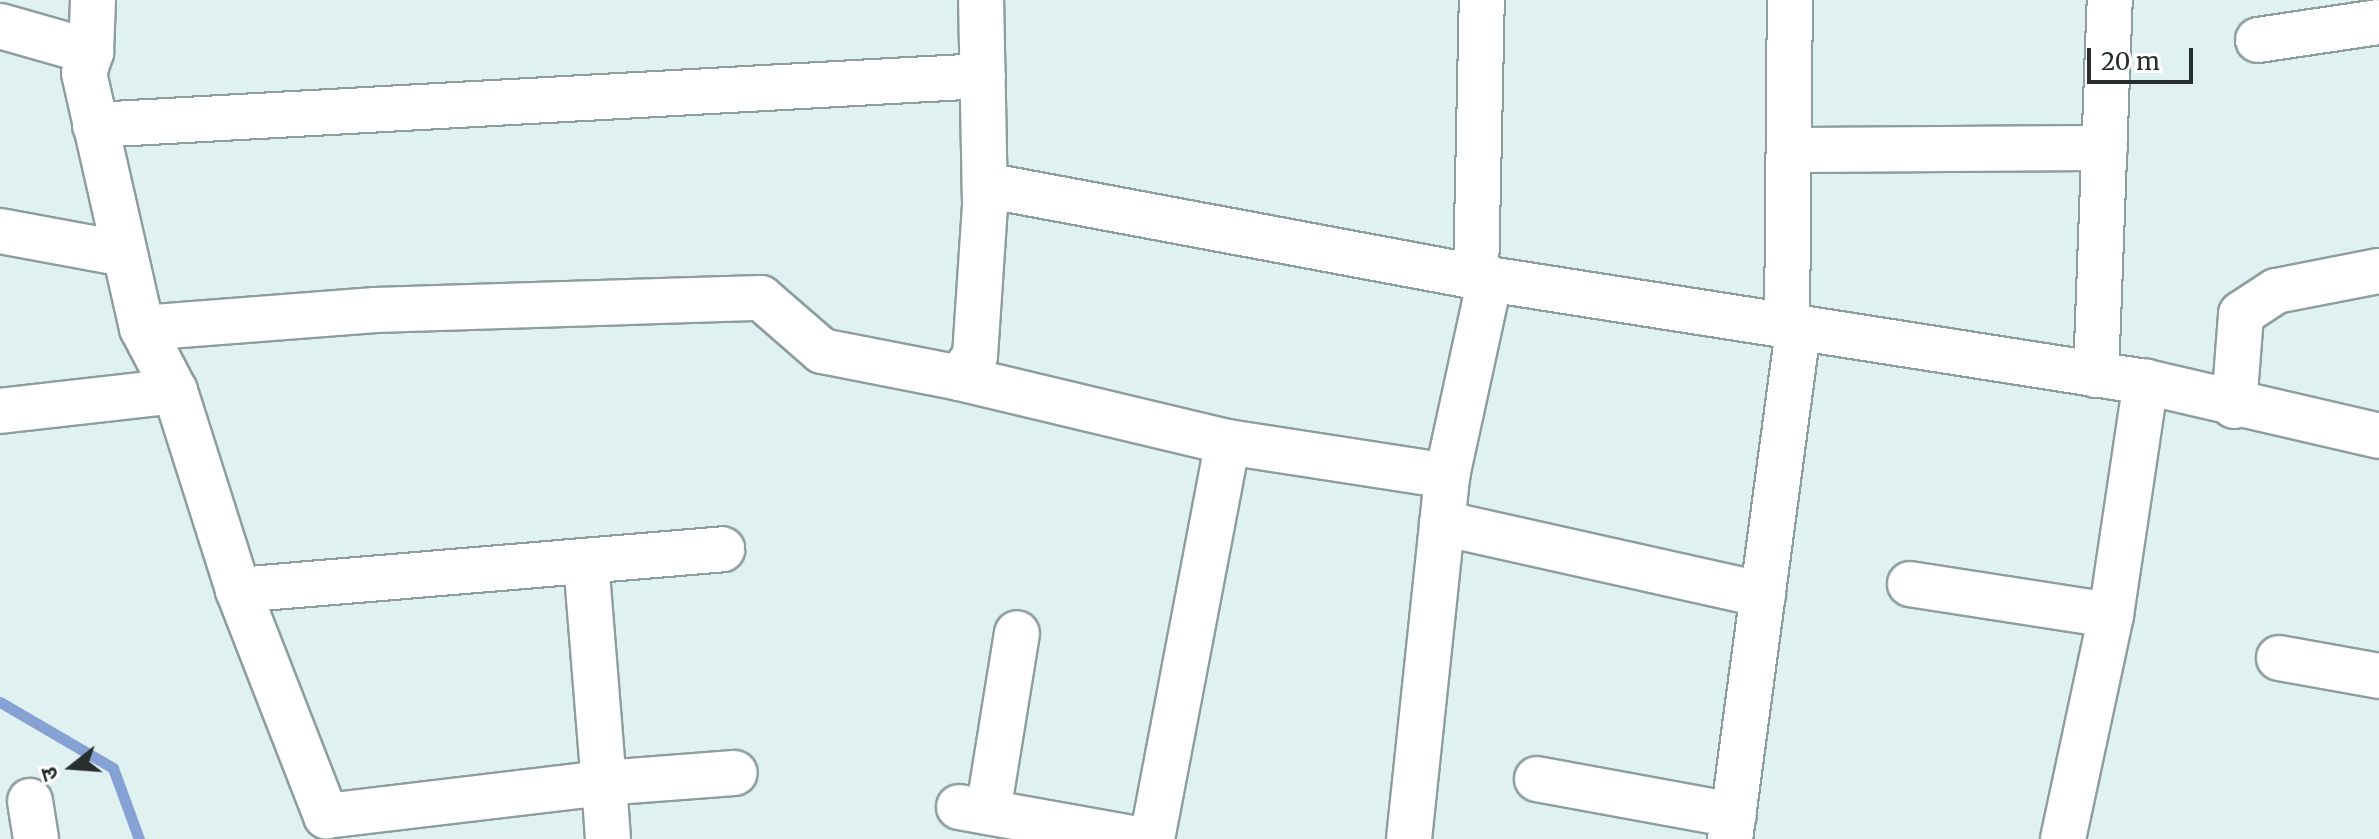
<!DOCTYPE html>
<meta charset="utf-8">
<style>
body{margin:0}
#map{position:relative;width:2379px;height:839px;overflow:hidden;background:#e0f1f2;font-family:Merriweather,"Noto Sans Devanagari",serif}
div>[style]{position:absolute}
.stream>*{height:11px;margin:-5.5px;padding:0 5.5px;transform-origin:5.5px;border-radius:5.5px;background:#86a1d4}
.roads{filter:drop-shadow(2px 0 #8d9e9f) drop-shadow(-2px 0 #8d9e9f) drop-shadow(0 2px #8d9e9f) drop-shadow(0 -2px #8d9e9f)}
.minor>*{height:44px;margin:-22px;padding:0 22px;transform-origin:22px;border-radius:22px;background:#fff}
span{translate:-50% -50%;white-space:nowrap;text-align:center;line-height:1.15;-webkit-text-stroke:6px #fff;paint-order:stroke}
.north{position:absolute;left:32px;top:727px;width:80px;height:80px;-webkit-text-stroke:6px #fff;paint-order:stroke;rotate:253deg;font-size:22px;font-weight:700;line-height:32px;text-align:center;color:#272e2e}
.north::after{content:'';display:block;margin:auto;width:28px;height:36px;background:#272e2e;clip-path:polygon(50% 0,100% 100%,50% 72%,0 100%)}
.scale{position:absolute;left:2087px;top:48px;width:106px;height:36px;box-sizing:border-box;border:4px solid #272e2e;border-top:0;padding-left:10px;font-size:24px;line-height:28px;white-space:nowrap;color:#272e2e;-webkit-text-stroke:6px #fff;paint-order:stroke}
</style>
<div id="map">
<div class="stream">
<i style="left:0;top:702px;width:131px;rotate:30.3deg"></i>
<i style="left:113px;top:768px;width:76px;rotate:69.9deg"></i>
</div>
<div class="roads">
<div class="minor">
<i style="left:0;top:26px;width:95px;rotate:15.9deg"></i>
<i style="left:91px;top:52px;width:52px;rotate:-87.8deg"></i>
<i style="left:2258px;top:40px;width:122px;rotate:-8.5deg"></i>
<i style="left:91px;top:52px;width:22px;rotate:108deg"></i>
<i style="left:84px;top:73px;width:262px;rotate:77.2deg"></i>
<i style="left:142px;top:328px;width:71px;rotate:62.4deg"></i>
<i style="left:175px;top:391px;width:209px;rotate:72.4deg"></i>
<i style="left:238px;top:590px;width:243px;rotate:68.7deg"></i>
<i style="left:326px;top:816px;width:280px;rotate:-6.8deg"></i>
<i style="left:604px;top:783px;width:56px;rotate:85.9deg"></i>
<i style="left:95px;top:125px;width:889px;rotate:-3.16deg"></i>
<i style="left:1789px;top:150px;width:316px;rotate:-0.4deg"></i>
<i style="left:985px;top:185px;width:500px;rotate:10.6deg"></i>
<i style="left:1476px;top:277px;width:277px;rotate:-88.8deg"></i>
<i style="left:0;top:231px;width:126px;rotate:10.5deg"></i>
<i style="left:1476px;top:277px;width:678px;rotate:8.91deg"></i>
<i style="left:2146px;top:382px;width:239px;rotate:13deg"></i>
<i style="left:142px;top:328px;width:234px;rotate:-4.4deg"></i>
<i style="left:375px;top:310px;width:386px;rotate:-1.8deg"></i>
<i style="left:761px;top:298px;width:81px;rotate:41deg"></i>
<i style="left:822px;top:351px;width:140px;rotate:11.1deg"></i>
<i style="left:959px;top:378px;width:27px;rotate:-54deg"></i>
<i style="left:975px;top:356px;width:152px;rotate:-86.2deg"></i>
<i style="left:985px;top:204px;width:204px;rotate:-91.1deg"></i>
<i style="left:1787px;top:328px;width:328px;rotate:-89.5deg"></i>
<i style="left:2096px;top:375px;width:375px;rotate:-87.9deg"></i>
<i style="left:959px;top:378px;width:277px;rotate:13.4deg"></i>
<i style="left:2234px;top:406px;width:92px;rotate:-85.6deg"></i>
<i style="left:2241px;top:314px;width:42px;rotate:-33.3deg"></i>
<i style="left:2276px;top:291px;width:105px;rotate:-11deg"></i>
<i style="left:0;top:411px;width:176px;rotate:-6.5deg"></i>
<i style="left:1442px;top:523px;width:329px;rotate:12.6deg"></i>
<i style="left:586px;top:561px;width:223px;rotate:85.4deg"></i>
<i style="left:604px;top:783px;width:131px;rotate:-4.4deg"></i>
<i style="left:1910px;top:584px;width:203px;rotate:8.8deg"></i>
<i style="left:238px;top:590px;width:486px;rotate:-4.8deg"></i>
<i style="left:2279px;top:658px;width:102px;rotate:10.2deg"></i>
<i style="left:1537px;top:779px;width:200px;rotate:10.4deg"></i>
<i style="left:30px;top:801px;width:38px;rotate:81deg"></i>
<i style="left:959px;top:807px;width:180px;rotate:10.2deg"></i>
<i style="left:988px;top:812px;width:181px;rotate:-80.8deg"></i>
<i style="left:1152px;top:839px;width:404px;rotate:-79.2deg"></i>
<i style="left:1228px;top:442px;width:222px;rotate:8.8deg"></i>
<i style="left:1447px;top:476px;width:202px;rotate:-77.7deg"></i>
<i style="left:1409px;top:839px;width:365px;rotate:-84deg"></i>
<i style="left:1730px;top:839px;width:514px;rotate:-82.39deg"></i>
<i style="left:2063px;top:839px;width:229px;rotate:-77.9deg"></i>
<i style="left:2111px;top:615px;width:236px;rotate:-81.5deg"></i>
</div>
</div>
<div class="north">उ</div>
<div class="scale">20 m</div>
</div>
